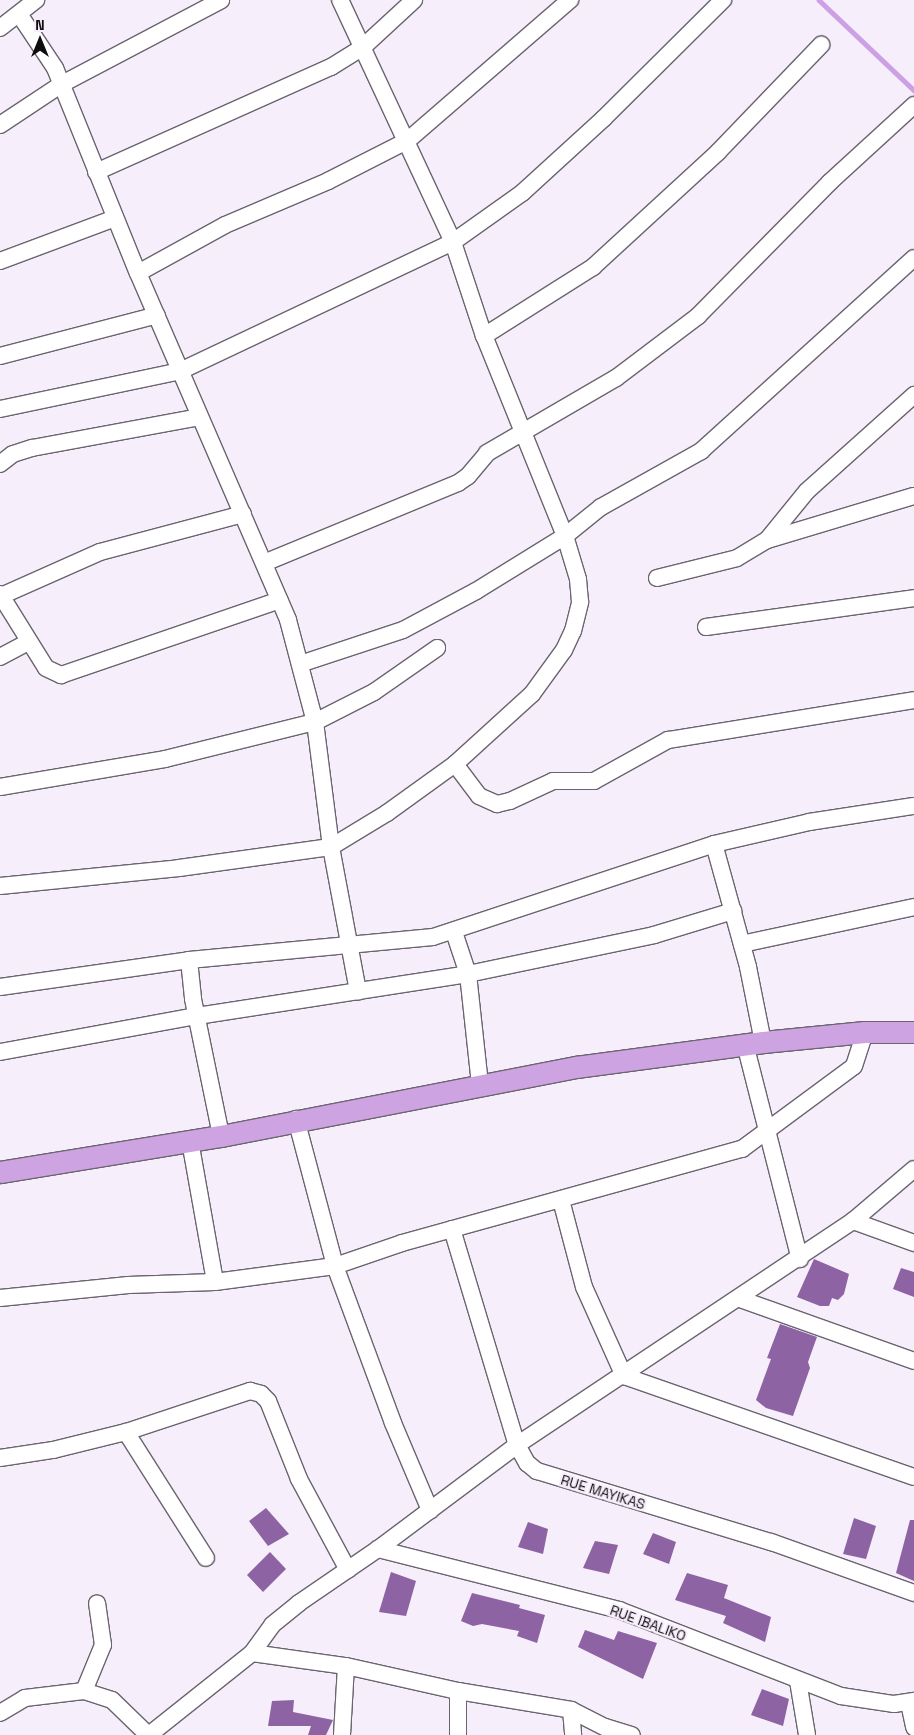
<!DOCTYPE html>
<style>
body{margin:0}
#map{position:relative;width:914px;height:1735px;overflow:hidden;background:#f6eefa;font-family:"Space Grotesk",sans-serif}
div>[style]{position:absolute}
.stream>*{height:4.5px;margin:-2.25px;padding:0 2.25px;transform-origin:2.25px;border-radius:2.25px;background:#cca0e5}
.building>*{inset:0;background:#8d63a3}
.roads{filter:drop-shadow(1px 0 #6b646f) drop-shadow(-1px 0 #6b646f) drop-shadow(0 1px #6b646f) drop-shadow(0 -1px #6b646f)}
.minor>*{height:16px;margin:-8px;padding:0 8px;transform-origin:8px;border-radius:8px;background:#fff}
.major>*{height:21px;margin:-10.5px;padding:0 10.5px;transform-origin:10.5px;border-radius:10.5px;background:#cda3e2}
span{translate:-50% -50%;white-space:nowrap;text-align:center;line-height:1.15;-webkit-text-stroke:4.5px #f6eefa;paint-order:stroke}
.street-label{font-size:14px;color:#100d11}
.north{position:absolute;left:15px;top:15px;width:50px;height:50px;-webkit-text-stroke:4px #f6eefa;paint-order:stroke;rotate:0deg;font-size:14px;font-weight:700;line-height:20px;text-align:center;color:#100d11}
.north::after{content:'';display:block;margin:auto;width:18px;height:22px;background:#100d11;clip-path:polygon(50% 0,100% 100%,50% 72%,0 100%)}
</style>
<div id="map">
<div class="stream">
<i style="left:819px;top:0;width:131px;rotate:43.5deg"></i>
</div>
<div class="building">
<i style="clip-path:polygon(814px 1259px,849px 1274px,844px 1294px,838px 1300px,832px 1298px,829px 1306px,820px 1306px,797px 1297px)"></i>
<i style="clip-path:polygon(901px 1268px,914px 1272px,914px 1297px,893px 1289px)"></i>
<i style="clip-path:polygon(780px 1324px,817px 1337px,808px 1362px,810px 1368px,793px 1416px,766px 1408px,756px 1400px,771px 1359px,767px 1358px)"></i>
<i style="clip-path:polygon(266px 1508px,289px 1534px,268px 1546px,249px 1521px)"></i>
<i style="clip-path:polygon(854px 1518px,876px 1526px,866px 1559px,843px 1554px)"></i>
<i style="clip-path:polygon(910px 1520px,914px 1520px,914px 1581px,896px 1573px)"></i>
<i style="clip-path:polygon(528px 1522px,548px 1529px,543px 1554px,518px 1547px)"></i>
<i style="clip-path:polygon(653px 1533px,676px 1542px,669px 1564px,643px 1554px)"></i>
<i style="clip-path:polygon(595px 1541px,618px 1545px,609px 1574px,583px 1568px)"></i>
<i style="clip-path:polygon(270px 1552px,286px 1569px,263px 1592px,247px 1575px)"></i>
<i style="clip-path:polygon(391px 1572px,416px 1581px,406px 1616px,379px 1612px)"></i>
<i style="clip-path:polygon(687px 1573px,728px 1585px,724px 1598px,771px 1617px,765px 1642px,723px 1623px,726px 1616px,675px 1600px)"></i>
<i style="clip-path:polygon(472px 1593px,520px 1605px,519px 1608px,545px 1615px,537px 1643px,517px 1636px,519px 1631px,482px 1624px,473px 1626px,461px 1621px)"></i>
<i style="clip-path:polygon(585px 1630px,614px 1640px,618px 1631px,657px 1643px,643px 1679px,578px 1647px)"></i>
<i style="clip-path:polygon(762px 1689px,789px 1699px,783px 1726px,751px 1715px)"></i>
<i style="clip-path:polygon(294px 1700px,293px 1712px,333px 1720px,326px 1735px,308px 1735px,311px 1726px,268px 1726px,272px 1701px)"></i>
</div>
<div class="roads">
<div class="minor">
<i style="left:19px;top:14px;width:65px;rotate:56.3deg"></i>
<i style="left:55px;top:68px;width:221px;rotate:68deg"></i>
<i style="left:138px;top:273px;width:378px;rotate:66.6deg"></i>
<i style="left:288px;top:620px;width:106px;rotate:75.2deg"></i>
<i style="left:315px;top:722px;width:126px;rotate:82.7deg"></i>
<i style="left:331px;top:847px;width:147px;rotate:79.4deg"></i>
<i style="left:0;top:28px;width:46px;rotate:-37.9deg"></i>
<i style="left:0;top:125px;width:74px;rotate:-33.5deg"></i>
<i style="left:62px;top:84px;width:180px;rotate:-27.8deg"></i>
<i style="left:96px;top:172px;width:257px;rotate:-24.1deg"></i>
<i style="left:331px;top:67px;width:36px;rotate:-32deg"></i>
<i style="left:362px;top:48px;width:71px;rotate:-42.7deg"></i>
<i style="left:0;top:261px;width:123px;rotate:-20.5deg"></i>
<i style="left:138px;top:273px;width:99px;rotate:-28.9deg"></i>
<i style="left:225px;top:225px;width:112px;rotate:-23.1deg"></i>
<i style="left:328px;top:181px;width:89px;rotate:-26.9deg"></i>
<i style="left:407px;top:141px;width:216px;rotate:-40.9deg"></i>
<i style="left:484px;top:336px;width:129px;rotate:-32.3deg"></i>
<i style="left:593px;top:267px;width:170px;rotate:-42.6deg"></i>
<i style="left:718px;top:152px;width:149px;rotate:-46.1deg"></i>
<i style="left:0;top:356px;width:162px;rotate:-14.6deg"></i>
<i style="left:0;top:409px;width:184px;rotate:-11.9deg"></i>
<i style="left:180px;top:371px;width:302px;rotate:-25.3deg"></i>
<i style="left:453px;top:242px;width:85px;rotate:-35.4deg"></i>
<i style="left:522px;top:193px;width:111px;rotate:-42.4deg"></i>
<i style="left:604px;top:118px;width:168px;rotate:-44.8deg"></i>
<i style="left:0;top:464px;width:16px;rotate:-38deg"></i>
<i style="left:13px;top:454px;width:20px;rotate:-18deg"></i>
<i style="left:32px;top:448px;width:170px;rotate:-10.5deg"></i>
<i style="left:767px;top:540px;width:63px;rotate:-50.8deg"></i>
<i style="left:807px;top:491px;width:144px;rotate:-41.9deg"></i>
<i style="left:264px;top:563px;width:210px;rotate:-22.4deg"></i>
<i style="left:458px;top:483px;width:12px;rotate:-35deg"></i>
<i style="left:468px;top:476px;width:30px;rotate:-50deg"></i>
<i style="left:487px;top:453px;width:149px;rotate:-30.2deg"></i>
<i style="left:616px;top:378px;width:103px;rotate:-37.1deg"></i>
<i style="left:698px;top:316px;width:188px;rotate:-45.4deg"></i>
<i style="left:830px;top:182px;width:114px;rotate:-42.5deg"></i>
<i style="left:657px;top:578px;width:82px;rotate:-14deg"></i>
<i style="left:737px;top:558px;width:35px;rotate:-31deg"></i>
<i style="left:767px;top:540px;width:153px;rotate:-16.7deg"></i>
<i style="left:0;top:594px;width:87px;rotate:58.1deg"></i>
<i style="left:46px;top:668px;width:17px;rotate:25deg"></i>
<i style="left:61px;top:675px;width:231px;rotate:-18.9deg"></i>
<i style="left:1px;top:596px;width:108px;rotate:-24deg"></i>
<i style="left:100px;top:552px;width:148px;rotate:-14.9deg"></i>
<i style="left:706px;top:627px;width:210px;rotate:-7.9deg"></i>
<i style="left:0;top:657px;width:32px;rotate:-28deg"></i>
<i style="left:300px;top:664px;width:108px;rotate:-18.3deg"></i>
<i style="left:403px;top:630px;width:83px;rotate:-28.1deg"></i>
<i style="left:476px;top:591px;width:105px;rotate:-31.7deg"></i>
<i style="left:565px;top:536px;width:46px;rotate:-38.9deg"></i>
<i style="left:601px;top:507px;width:115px;rotate:-29.2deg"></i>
<i style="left:701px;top:451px;width:287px;rotate:-42.2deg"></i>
<i style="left:455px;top:764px;width:40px;rotate:53deg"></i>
<i style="left:479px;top:796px;width:20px;rotate:24deg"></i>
<i style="left:497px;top:804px;width:13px;rotate:-13deg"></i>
<i style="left:510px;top:801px;width:47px;rotate:-24.9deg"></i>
<i style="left:553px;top:781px;width:41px"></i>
<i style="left:594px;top:781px;width:85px;rotate:-29deg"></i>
<i style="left:668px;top:740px;width:249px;rotate:-9.2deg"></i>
<i style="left:0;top:787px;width:167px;rotate:-9.6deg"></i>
<i style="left:165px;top:759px;width:154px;rotate:-13.9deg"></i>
<i style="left:315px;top:722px;width:66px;rotate:-27deg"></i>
<i style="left:374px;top:692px;width:77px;rotate:-34.9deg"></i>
<i style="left:714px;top:844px;width:128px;rotate:74.5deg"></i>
<i style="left:748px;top:967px;width:76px;rotate:78.7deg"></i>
<i style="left:0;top:886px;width:180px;rotate:-5.7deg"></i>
<i style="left:179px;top:868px;width:153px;rotate:-7.9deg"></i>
<i style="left:331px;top:847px;width:66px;rotate:-31.3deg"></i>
<i style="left:387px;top:813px;width:84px;rotate:-35.8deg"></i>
<i style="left:455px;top:764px;width:104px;rotate:-42.3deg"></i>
<i style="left:532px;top:694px;width:54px;rotate:-54deg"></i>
<i style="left:564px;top:650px;width:21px;rotate:-65deg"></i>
<i style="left:573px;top:631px;width:30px;rotate:-76deg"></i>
<i style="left:580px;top:602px;width:23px;rotate:-95deg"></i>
<i style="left:578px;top:579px;width:45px;rotate:-106.8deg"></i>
<i style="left:565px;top:536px;width:216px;rotate:-112deg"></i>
<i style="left:484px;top:336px;width:99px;rotate:-108.3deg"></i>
<i style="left:453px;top:242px;width:267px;rotate:-115deg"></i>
<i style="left:454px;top:932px;width:44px;rotate:71.6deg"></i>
<i style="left:468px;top:974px;width:112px;rotate:83.8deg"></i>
<i style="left:742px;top:944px;width:176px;rotate:-12.1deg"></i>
<i style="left:189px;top:960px;width:39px;rotate:84deg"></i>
<i style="left:193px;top:999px;width:140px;rotate:78.4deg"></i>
<i style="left:0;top:987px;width:191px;rotate:-8.1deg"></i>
<i style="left:189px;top:960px;width:245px;rotate:-5.4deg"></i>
<i style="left:433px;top:937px;width:296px;rotate:-18.3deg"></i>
<i style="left:714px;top:844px;width:98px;rotate:-13deg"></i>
<i style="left:809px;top:822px;width:106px;rotate:-8.7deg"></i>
<i style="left:745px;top:1044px;width:222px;rotate:75.7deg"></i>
<i style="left:0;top:1052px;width:200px;rotate:-10.4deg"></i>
<i style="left:197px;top:1016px;width:274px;rotate:-8.8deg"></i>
<i style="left:468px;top:974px;width:190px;rotate:-11.8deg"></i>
<i style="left:654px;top:935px;width:83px;rotate:-16.9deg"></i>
<i style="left:296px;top:1119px;width:152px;rotate:75.1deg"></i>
<i style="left:335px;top:1266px;width:167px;rotate:69.7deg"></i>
<i style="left:393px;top:1423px;width:95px;rotate:67deg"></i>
<i style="left:190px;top:1141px;width:143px;rotate:79.9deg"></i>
<i style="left:561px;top:1200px;width:90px;rotate:75.2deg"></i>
<i style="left:584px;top:1287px;width:98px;rotate:65.8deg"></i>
<i style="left:624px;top:1376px;width:307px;rotate:19.2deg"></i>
<i style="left:853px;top:1221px;width:65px;rotate:19.8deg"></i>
<i style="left:452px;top:1229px;width:226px;rotate:73.3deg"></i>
<i style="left:517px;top:1445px;width:21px;rotate:61deg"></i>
<i style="left:527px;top:1463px;width:13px;rotate:39deg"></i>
<i style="left:537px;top:1471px;width:245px;rotate:16.9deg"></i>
<i style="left:771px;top:1542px;width:152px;rotate:19.6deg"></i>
<i style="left:0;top:1298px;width:129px;rotate:-5.8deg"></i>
<i style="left:128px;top:1285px;width:87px;rotate:-2deg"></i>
<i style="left:215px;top:1282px;width:121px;rotate:-7.6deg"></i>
<i style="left:335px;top:1266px;width:71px;rotate:-18.9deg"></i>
<i style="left:402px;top:1243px;width:353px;rotate:-15.5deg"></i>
<i style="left:742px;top:1149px;width:139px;rotate:-36.5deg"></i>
<i style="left:854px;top:1066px;width:36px;rotate:-72deg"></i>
<i style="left:740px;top:1299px;width:185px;rotate:19.6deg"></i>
<i style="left:126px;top:1432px;width:149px;rotate:57.6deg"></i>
<i style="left:0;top:1458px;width:54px;rotate:-8.6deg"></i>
<i style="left:53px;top:1450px;width:75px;rotate:-13.9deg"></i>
<i style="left:126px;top:1432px;width:131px;rotate:-18.3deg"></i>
<i style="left:250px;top:1391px;width:11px;rotate:15deg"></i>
<i style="left:261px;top:1394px;width:10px;rotate:45deg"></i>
<i style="left:268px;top:1401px;width:84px;rotate:68.3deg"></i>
<i style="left:299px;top:1479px;width:103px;rotate:61.7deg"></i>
<i style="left:378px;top:1549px;width:249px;rotate:14.2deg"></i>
<i style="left:619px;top:1610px;width:238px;rotate:21.2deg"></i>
<i style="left:841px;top:1696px;width:54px;rotate:8.6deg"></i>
<i style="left:894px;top:1704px;width:20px;rotate:-9deg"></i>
<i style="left:252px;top:1653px;width:95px;rotate:7.9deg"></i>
<i style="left:346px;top:1666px;width:115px;rotate:12.6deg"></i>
<i style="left:458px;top:1691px;width:115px;rotate:9.5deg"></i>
<i style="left:571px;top:1710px;width:38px;rotate:27deg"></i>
<i style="left:605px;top:1727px;width:28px;rotate:17deg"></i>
<i style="left:798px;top:1681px;width:55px;rotate:80.5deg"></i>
<i style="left:84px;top:1691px;width:50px;rotate:-67.6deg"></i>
<i style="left:103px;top:1645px;width:42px;rotate:-98.1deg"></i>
<i style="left:458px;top:1691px;width:44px;rotate:90deg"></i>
<i style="left:909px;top:1703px;width:25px;rotate:78deg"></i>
<i style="left:571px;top:1710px;width:25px;rotate:85deg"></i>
<i style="left:0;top:1713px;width:29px;rotate:-31deg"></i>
<i style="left:25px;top:1698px;width:59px;rotate:-6.8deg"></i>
<i style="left:84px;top:1691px;width:29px;rotate:18deg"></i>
<i style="left:112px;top:1700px;width:50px;rotate:44.2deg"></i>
<i style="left:149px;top:1735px;width:132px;rotate:-38.5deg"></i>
<i style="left:252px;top:1653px;width:34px;rotate:-54deg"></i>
<i style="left:272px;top:1625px;width:35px;rotate:-39deg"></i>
<i style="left:299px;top:1603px;width:96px;rotate:-34.4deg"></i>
<i style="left:378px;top:1549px;width:174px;rotate:-36.8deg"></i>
<i style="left:517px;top:1445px;width:404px;rotate:-33.7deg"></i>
<i style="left:853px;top:1221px;width:80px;rotate:-40.4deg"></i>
<i style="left:342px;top:1735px;width:69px;rotate:-86.7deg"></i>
</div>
<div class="major">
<i style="left:0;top:1172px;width:224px;rotate:-9.3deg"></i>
<i style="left:221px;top:1136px;width:362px;rotate:-11deg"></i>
<i style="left:576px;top:1067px;width:189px;rotate:-7.6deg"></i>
<i style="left:763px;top:1042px;width:102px;rotate:-5.6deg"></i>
<i style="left:865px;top:1032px;width:49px"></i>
</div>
</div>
<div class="street-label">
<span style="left:603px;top:1492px;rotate:17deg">RUE MAYIKAS</span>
<span style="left:648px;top:1623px;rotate:20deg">RUE IBALIKO</span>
</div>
<div class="north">N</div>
</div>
